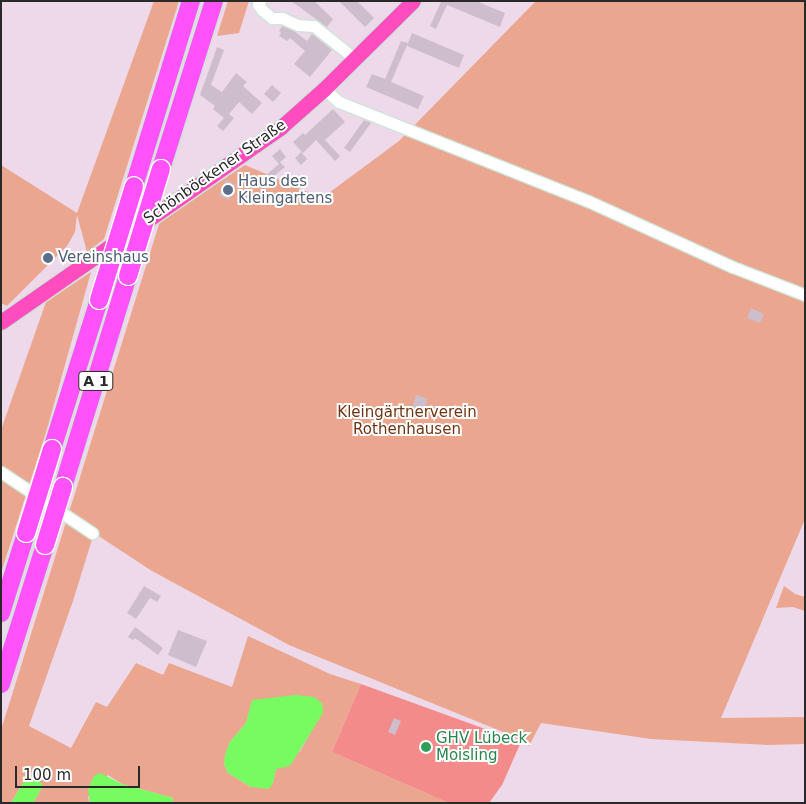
<!DOCTYPE html>
<meta charset="utf-8">
<style>
body{margin:0}
#map{position:relative;width:806px;height:804px;overflow:hidden;background:#edd9ea;font-family:"DejaVu Sans",sans-serif}
div>[style]{position:absolute}
.green>*{inset:0;background:#eaa68f}
.pitch>*{inset:0;background:#f38b8a}
.water>*{inset:0;background:#77fb60}
.building>*{inset:0;background:#cebecc}
.roads{filter:drop-shadow(1px 0 #cee4d7) drop-shadow(-1px 0 #cee4d7) drop-shadow(0 1px #cee4d7) drop-shadow(0 -1px #cee4d7)}
.minor>*{height:11px;margin:-5.5px;padding:0 5.5px;transform-origin:5.5px;border-radius:5.5px;background:#fff}
.major>*{height:15px;margin:-7.5px;padding:0 7.5px;transform-origin:7.5px;border-radius:7.5px;background:#ff4cbf}
.highway>*{height:18px;margin:-9px;padding:0 9px;transform-origin:9px;border-radius:9px;background:#ff52fb}
.bridges{filter:drop-shadow(1px 0 #fff) drop-shadow(-1px 0 #fff) drop-shadow(0 1px #fff) drop-shadow(0 -1px #fff)}
.highway-bridge>*{height:18px;margin:-9px;padding:0 9px;transform-origin:9px;border-radius:9px;background:#ff52fb}
.dots>*{width:14px;height:14px;translate:-50% -50%;box-sizing:border-box;border:2px solid #fff;border-radius:50%}
span{translate:-50% -50%;white-space:nowrap;text-align:center;line-height:1.15;-webkit-text-stroke:4px #fff;paint-order:stroke}
.shield-label span{padding:1px 4px;background:#fff;border:1px solid;border-radius:4px;-webkit-text-stroke-width:0}
.shield-label{font-size:14px;color:#292929;font-weight:700}
.street-label{font-size:15px;color:#292929}
.service-label{font-size:15px;color:#4e5e75}
.left{translate:0 -50%;text-align:left}
.park-label{font-size:15px;color:#6d3512}
.leisure-label{font-size:15px;color:#27864d}
.frame{position:absolute;inset:0;border:2px solid #292929;pointer-events:none}
.scale{position:absolute;left:15px;top:766px;width:125px;height:22px;box-sizing:border-box;border:2px solid #292929;border-top:0;padding-left:6px;font-size:15px;line-height:18px;white-space:nowrap;color:#292929;-webkit-text-stroke:4px #fff;paint-order:stroke}
</style>
<div id="map">
<div class="green">
<i style="clip-path:polygon(154px 1px,179px 1px,104px 239px,87px 252px,77px 215px,75px 232px,67px 246px,7px 306px,1px 303px,1px 165px,77px 213px)"></i>
<i style="clip-path:polygon(228px 1px,249px 1px,239px 33px,217px 36px)"></i>
<i style="clip-path:polygon(evenodd,536px 1px,805px 1px,805px 519px,721px 718px,805px 717px,805px 744px,767px 745px,651px 739px,541px 723px,529px 746px,508px 734px,289px 645px,152px 571px,94px 533px,73px 601px,29px 726px,71px 748px,96px 702px,107px 707px,136px 663px,163px 675px,169px 663px,232px 687px,248px 636px,330px 674px,361px 684px,332px 752px,449px 803px,173px 803px,173px 798px,122px 784px,108px 775px,88px 797px,90px 803px,33px 803px,43px 786px,23px 783px,11px 803px,1px 803px,1px 730px,160px 221px,245px 165px,322px 198px,399px 141px,536px 1px,249px 714px,315px 725px,300px 751px,276px 769px,273px 783px,251px 787px,228px 773px,224px 764px,229px 743px,246px 723px,249px 714px)"></i>
<i style="clip-path:polygon(91px 272px,47px 429px,1px 573px,1px 430px,46px 302px)"></i>
<i style="clip-path:polygon(784px 586px,795px 594px,805px 597px,805px 611px,793px 607px,776px 608px)"></i>
</div>
<div class="pitch">
<i style="clip-path:polygon(361px 684px,521px 742px,502px 785px,489px 803px,449px 803px,332px 752px)"></i>
</div>
<div class="water">
<i style="clip-path:polygon(296px 695px,314px 697px,322px 703px,323px 713px,290px 766px,276px 769px,273px 783px,269px 789px,251px 787px,228px 773px,224px 764px,225px 755px,229px 743px,246px 723px,252px 700px)"></i>
<i style="clip-path:polygon(100px 773px,122px 784px,173px 798px,173px 803px,90px 803px,88px 789px,94px 776px)"></i>
<i style="clip-path:polygon(37px 776px,43px 786px,33px 803px,11px 803px,23px 783px)"></i>
</div>
<div class="building">
<i style="clip-path:polygon(291px 1px,314px 1px,333px 19px,327px 27px)"></i>
<i style="clip-path:polygon(339px 1px,357px 1px,374px 18px,365px 27px)"></i>
<i style="clip-path:polygon(439px 1px,476px 1px,505px 13px,500px 27px,447px 5px,436px 29px,430px 26px,441px 2px)"></i>
<i style="clip-path:polygon(282px 26px,294px 31px,307px 41px,312px 34px,332px 50px,310px 77px,294px 64px,305px 51px,290px 38px,287px 41px,279px 36px,281px 33px,279px 31px)"></i>
<i style="clip-path:polygon(412px 33px,464px 55px,459px 68px,407px 46px)"></i>
<i style="clip-path:polygon(401px 41px,408px 43px,391px 82px,424px 96px,418px 109px,366px 87px,372px 74px,385px 79px)"></i>
<i style="clip-path:polygon(217px 47px,224px 50px,211px 85px,222px 92px,236px 73px,247px 82px,243px 86px,262px 103px,252px 114px,239px 102px,229px 114px,234px 118px,223px 131px,217px 126px,224px 118px,213px 109px,215px 106px,200px 95px)"></i>
<i style="clip-path:polygon(272px 85px,281px 93px,273px 102px,264px 94px)"></i>
<i style="clip-path:polygon(333px 109px,345px 122px,325px 140px,340px 156px,335px 161px,316px 140px,303px 153px,293px 142px,303px 133px,305px 135px)"></i>
<i style="clip-path:polygon(364px 120px,371px 123px,350px 152px,344px 148px)"></i>
<i style="clip-path:polygon(280px 149px,286px 157px,280px 162px,285px 167px,269px 180px,265px 176px,279px 164px,272px 156px)"></i>
<i style="clip-path:polygon(301px 152px,307px 159px,301px 165px,295px 158px)"></i>
<i style="clip-path:polygon(226px 180px,236px 185px,229px 200px,219px 195px)"></i>
<i style="clip-path:polygon(751px 308px,764px 314px,760px 323px,747px 318px)"></i>
<i style="clip-path:polygon(416px 395px,428px 399px,422px 414px,411px 411px)"></i>
<i style="clip-path:polygon(144px 586px,161px 596px,157px 602px,150px 598px,136px 619px,127px 613px)"></i>
<i style="clip-path:polygon(135px 627px,163px 648px,158px 655px,135px 638px,133px 640px,128px 637px)"></i>
<i style="clip-path:polygon(178px 630px,207px 641px,196px 667px,168px 655px)"></i>
<i style="clip-path:polygon(394px 718px,401px 721px,395px 735px,388px 732px)"></i>
</div>
<div class="roads">
<div class="minor">
<i style="left:260px;top:1px;width:4px;rotate:124deg"></i>
<i style="left:258px;top:4px;width:7px;rotate:56deg"></i>
<i style="left:262px;top:10px;width:13px;rotate:39deg"></i>
<i style="left:272px;top:18px;width:10px"></i>
<i style="left:282px;top:18px;width:17px;rotate:24deg"></i>
<i style="left:298px;top:25px;width:16px;rotate:4deg"></i>
<i style="left:314px;top:26px;width:53px;rotate:38.8deg"></i>
<i style="left:324px;top:89px;width:20px;rotate:41deg"></i>
<i style="left:339px;top:102px;width:268px;rotate:21.7deg"></i>
<i style="left:588px;top:201px;width:159px;rotate:24.5deg"></i>
<i style="left:733px;top:267px;width:77px;rotate:21.3deg"></i>
<i style="left:1px;top:472px;width:110px;rotate:33.8deg"></i>
</div>
<div class="major">
<i style="left:1px;top:322px;width:340px;rotate:-34.8deg"></i>
<i style="left:280px;top:128px;width:59px;rotate:-41.6deg"></i>
<i style="left:324px;top:89px;width:125px;rotate:-44.7deg"></i>
</div>
<div class="highway">
<i style="left:161px;top:169px;width:176px;rotate:-72.5deg"></i>
<i style="left:134px;top:186px;width:194px;rotate:-72.9deg"></i>
<i style="left:52px;top:449px;width:156px;rotate:-72.5deg"></i>
<i style="left:63px;top:487px;width:221px;rotate:-72.9deg"></i>
<i style="left:1px;top:613px;width:84px;rotate:-72.6deg"></i>
<i style="left:1px;top:684px;width:146px;rotate:-72.4deg"></i>
</div>
</div>
<div class="bridges">
<div class="highway-bridge">
<i style="left:128px;top:276px;width:112px;rotate:-72.9deg"></i>
<i style="left:99px;top:300px;width:119px;rotate:-72.9deg"></i>
<i style="left:26px;top:533px;width:88px;rotate:-72.8deg"></i>
<i style="left:45px;top:545px;width:61px;rotate:-72.8deg"></i>
</div>
</div>
<div class="dots">
<i style="left:228px;top:190px;background:#5c6f8a"></i>
<i style="left:48px;top:258px;background:#5c6f8a"></i>
<i style="left:426px;top:747px;background:#2e9e5b"></i>
</div>
<div class="shield-label">
<span style="left:96px;top:381px">A 1</span>
</div>
<div class="street-label">
<span style="left:215px;top:172px;rotate:-35deg">Schönböckener Straße</span>
</div>
<div class="service-label">
<span class="left" style="left:238px;top:190px">Haus des<br>Kleingartens</span>
<span class="left" style="left:58px;top:258px">Vereinshaus</span>
</div>
<div class="park-label">
<span style="left:407px;top:421px">Kleingärtnerverein<br>Rothenhausen</span>
</div>
<div class="leisure-label">
<span class="left" style="left:436px;top:747px">GHV Lübeck<br>Moisling</span>
</div>
<div class="frame"></div>
<div class="scale">100 m</div>
</div>
